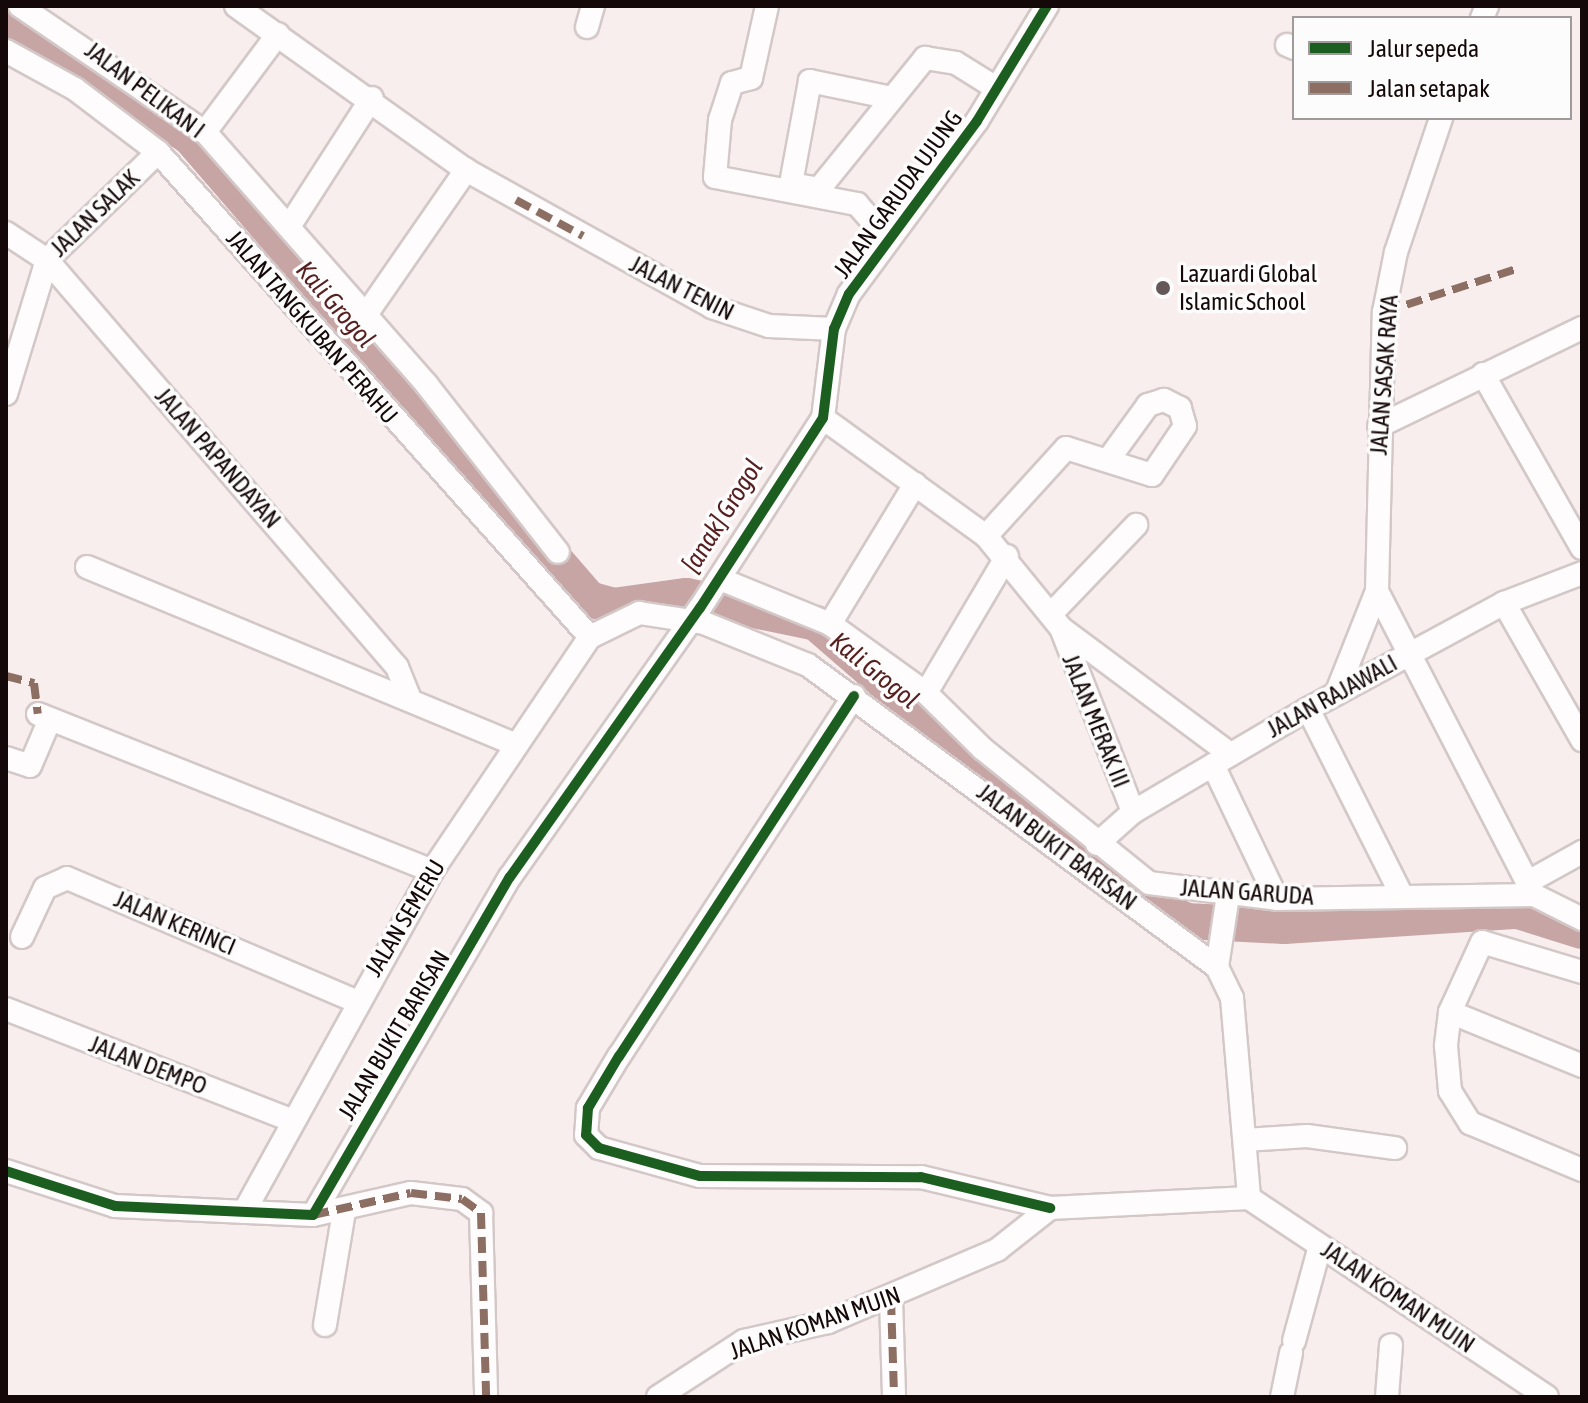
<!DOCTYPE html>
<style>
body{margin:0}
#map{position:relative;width:1588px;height:1403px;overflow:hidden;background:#f7eeed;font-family:"Asap Condensed",sans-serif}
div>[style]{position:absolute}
.river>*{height:36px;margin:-18px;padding:0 18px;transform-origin:18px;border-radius:18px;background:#c6a5a4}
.roads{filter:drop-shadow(2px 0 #d3c8c7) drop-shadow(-2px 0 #d3c8c7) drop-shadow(0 2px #d3c8c7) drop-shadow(0 -2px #d3c8c7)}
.minor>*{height:22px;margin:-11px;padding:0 11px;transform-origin:11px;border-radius:11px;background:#fefcfc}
.quiet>*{height:8px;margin-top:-4px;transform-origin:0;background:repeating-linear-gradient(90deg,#8d6e63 0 16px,transparent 0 24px)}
.cycleway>*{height:10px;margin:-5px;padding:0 5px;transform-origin:5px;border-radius:5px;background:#1b5e20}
.dots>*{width:22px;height:22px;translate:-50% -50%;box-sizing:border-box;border:4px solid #fcfcfc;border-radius:50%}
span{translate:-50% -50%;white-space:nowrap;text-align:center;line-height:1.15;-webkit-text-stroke:7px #fcfcfc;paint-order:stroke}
.street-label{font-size:24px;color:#150808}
.poi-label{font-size:24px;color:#150808}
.left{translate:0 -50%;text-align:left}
.water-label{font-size:26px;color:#572020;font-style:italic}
.frame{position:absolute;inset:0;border:8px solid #150808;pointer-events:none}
.legend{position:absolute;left:1292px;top:16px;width:280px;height:104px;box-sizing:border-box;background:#fcfcfc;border:2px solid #a09a9a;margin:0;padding:10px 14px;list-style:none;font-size:24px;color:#150808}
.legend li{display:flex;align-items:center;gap:16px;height:40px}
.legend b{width:40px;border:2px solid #a09a9a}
</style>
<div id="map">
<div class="river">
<i style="left:6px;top:18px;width:219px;rotate:32.9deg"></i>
<i style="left:190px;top:137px;width:610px;rotate:49.18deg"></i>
<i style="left:589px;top:599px;width:25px;rotate:16deg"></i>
<i style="left:613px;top:606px;width:74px;rotate:-7.8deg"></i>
<i style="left:686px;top:596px;width:133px;rotate:11.7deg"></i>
<i style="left:816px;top:623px;width:400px;rotate:40.9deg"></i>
<i style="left:1118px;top:885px;width:77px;rotate:27.9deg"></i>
<i style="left:1186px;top:921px;width:98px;rotate:2.9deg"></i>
<i style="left:1284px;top:926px;width:234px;rotate:-3.7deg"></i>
<i style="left:1518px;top:911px;width:67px;rotate:17.4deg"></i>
</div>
<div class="roads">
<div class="minor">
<i style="left:20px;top:6px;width:224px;rotate:34.3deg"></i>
<i style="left:205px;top:132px;width:337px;rotate:48.7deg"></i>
<i style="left:427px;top:385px;width:212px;rotate:51.9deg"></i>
<i style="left:236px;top:6px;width:282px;rotate:35.5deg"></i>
<i style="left:466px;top:170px;width:282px;rotate:29.1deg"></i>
<i style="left:712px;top:307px;width:60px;rotate:18.4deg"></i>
<i style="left:769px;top:326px;width:65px;rotate:2.6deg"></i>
<i style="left:767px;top:6px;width:74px;rotate:102.5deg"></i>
<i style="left:751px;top:78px;width:20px;rotate:165deg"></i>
<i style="left:732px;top:83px;width:39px;rotate:108deg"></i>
<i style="left:720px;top:120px;width:57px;rotate:95deg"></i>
<i style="left:715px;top:177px;width:145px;rotate:10.8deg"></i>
<i style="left:857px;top:204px;width:44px;rotate:48.7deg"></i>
<i style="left:1482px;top:18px;width:13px;rotate:-67deg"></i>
<i style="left:587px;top:27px;width:22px;rotate:-74deg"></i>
<i style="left:1287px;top:45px;width:8px;rotate:23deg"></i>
<i style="left:6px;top:51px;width:79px;rotate:28.8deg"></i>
<i style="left:75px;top:89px;width:104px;rotate:37.2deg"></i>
<i style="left:158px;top:152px;width:649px;rotate:48.31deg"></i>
<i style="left:887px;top:97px;width:79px;rotate:-168.3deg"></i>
<i style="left:810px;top:81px;width:105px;rotate:100.5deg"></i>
<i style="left:791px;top:184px;width:28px;rotate:10deg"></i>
<i style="left:819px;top:189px;width:169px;rotate:-51deg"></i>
<i style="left:925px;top:58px;width:31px;rotate:9deg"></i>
<i style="left:956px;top:63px;width:47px;rotate:32deg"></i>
<i style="left:205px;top:132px;width:122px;rotate:-53.3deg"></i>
<i style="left:290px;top:225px;width:151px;rotate:-57.2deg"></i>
<i style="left:6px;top:233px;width:49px;rotate:33.4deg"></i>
<i style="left:47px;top:260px;width:537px;rotate:49.31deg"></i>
<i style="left:397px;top:667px;width:35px;rotate:68deg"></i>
<i style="left:365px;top:316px;width:178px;rotate:-55.3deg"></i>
<i style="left:1483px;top:374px;width:200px;rotate:60.4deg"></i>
<i style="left:6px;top:394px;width:140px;rotate:-73deg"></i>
<i style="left:47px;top:260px;width:155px;rotate:-44.2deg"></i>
<i style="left:823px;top:418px;width:201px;rotate:35.9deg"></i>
<i style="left:986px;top:536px;width:119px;rotate:50.8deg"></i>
<i style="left:1061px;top:628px;width:209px;rotate:36.7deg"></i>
<i style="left:1379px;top:426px;width:225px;rotate:-25.8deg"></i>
<i style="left:986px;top:536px;width:119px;rotate:-47.7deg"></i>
<i style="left:1066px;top:448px;width:90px;rotate:17.4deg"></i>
<i style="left:1152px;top:475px;width:59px;rotate:-56deg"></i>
<i style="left:1185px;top:426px;width:19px;rotate:-106deg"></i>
<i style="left:1180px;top:408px;width:18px;rotate:-153deg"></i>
<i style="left:1164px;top:400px;width:17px;rotate:163deg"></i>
<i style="left:1148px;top:405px;width:68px;rotate:126deg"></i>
<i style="left:87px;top:567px;width:464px;rotate:22.5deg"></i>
<i style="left:720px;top:579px;width:119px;rotate:22.2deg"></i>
<i style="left:830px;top:624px;width:118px;rotate:35.7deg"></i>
<i style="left:926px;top:693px;width:80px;rotate:44.5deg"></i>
<i style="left:983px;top:749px;width:213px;rotate:38.9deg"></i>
<i style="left:1149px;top:883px;width:129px;rotate:7.1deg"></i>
<i style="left:1277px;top:899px;width:257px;rotate:-0.9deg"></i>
<i style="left:1534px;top:895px;width:54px;rotate:26.6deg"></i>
<i style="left:1377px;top:591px;width:342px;rotate:62.7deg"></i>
<i style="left:1504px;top:603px;width:158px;rotate:60.3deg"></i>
<i style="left:1052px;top:613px;width:122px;rotate:-46.3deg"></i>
<i style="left:830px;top:624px;width:164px;rotate:-58.7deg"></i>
<i style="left:1061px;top:628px;width:198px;rotate:68.6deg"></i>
<i style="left:926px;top:693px;width:159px;rotate:-59.4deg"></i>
<i style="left:1336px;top:694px;width:111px;rotate:-68.3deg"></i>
<i style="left:1377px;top:591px;width:279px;rotate:-88.6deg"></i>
<i style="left:1384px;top:312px;width:61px;rotate:-78.7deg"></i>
<i style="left:1396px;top:252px;width:141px;rotate:-71.4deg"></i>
<i style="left:854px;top:696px;width:430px;rotate:123.1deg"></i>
<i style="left:619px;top:1056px;width:61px;rotate:120.8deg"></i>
<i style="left:588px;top:1108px;width:27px;rotate:94deg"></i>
<i style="left:586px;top:1135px;width:18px;rotate:45deg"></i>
<i style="left:599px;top:1148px;width:105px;rotate:15.5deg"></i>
<i style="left:700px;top:1176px;width:221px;rotate:0.3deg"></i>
<i style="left:921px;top:1177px;width:133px;rotate:13.5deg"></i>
<i style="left:1308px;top:709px;width:205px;rotate:63.3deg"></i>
<i style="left:38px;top:714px;width:424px;rotate:21.7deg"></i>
<i style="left:6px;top:758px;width:25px;rotate:18deg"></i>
<i style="left:30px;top:766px;width:51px;rotate:-66.9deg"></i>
<i style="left:1213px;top:765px;width:148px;rotate:64.5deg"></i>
<i style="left:1097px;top:844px;width:48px;rotate:-41.6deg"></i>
<i style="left:1133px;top:812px;width:203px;rotate:-30.5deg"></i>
<i style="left:1308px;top:709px;width:223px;rotate:-28.4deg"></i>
<i style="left:1504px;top:603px;width:84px;rotate:-21deg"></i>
<i style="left:1528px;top:882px;width:62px;rotate:-29.1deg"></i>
<i style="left:22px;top:937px;width:54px;rotate:-64.9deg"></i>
<i style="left:45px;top:888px;width:24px;rotate:-24deg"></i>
<i style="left:67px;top:878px;width:314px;rotate:23.1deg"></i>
<i style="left:1217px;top:967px;width:73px;rotate:-81.3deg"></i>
<i style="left:1582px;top:972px;width:104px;rotate:-163.3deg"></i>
<i style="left:1482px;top:942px;width:77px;rotate:114.6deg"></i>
<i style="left:1450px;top:1012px;width:34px;rotate:97deg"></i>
<i style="left:1446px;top:1046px;width:45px;rotate:84.9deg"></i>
<i style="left:1450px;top:1091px;width:38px;rotate:58deg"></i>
<i style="left:1470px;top:1123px;width:121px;rotate:22.8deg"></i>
<i style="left:6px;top:1009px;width:305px;rotate:21.3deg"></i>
<i style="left:1450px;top:1012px;width:143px;rotate:22.2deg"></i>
<i style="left:1245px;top:1140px;width:62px;rotate:-3.7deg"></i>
<i style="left:1307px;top:1136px;width:89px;rotate:7.8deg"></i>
<i style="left:6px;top:1171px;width:114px;rotate:17.8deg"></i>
<i style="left:115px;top:1206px;width:198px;rotate:2.6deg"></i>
<i style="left:313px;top:1215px;width:391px;rotate:-59.8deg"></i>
<i style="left:510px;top:877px;width:329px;rotate:-54.8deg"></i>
<i style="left:700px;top:608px;width:226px;rotate:-57.1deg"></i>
<i style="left:823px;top:418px;width:90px;rotate:-83deg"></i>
<i style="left:834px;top:329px;width:38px;rotate:-67deg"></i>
<i style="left:849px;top:294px;width:215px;rotate:-53.5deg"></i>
<i style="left:977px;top:121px;width:135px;rotate:-58.7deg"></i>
<i style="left:1249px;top:1198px;width:358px;rotate:33.7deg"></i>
<i style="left:244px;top:1212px;width:389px;rotate:-61.1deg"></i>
<i style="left:432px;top:871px;width:282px;rotate:-56deg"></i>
<i style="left:590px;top:637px;width:55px;rotate:-26.1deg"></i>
<i style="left:639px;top:613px;width:66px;rotate:8.7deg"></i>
<i style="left:704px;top:623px;width:112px;rotate:22deg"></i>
<i style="left:808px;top:665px;width:508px;rotate:36.44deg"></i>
<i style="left:1217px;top:967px;width:34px;rotate:64deg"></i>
<i style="left:1232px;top:998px;width:201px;rotate:85.1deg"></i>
<i style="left:313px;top:1215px;width:100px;rotate:-12.7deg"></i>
<i style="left:411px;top:1193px;width:51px;rotate:6.7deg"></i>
<i style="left:462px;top:1199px;width:24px;rotate:36deg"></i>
<i style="left:481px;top:1213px;width:184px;rotate:88.4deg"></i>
<i style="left:891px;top:1299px;width:98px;rotate:88.2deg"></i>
<i style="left:325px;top:1325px;width:115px;rotate:-80.5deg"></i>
<i style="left:1294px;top:1341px;width:98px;rotate:-74.7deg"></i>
<i style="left:658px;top:1397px;width:103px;rotate:-33.1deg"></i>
<i style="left:744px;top:1341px;width:86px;rotate:-12.7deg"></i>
<i style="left:828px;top:1322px;width:184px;rotate:-23.1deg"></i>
<i style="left:997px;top:1250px;width:68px;rotate:-38.4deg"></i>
<i style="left:1050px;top:1208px;width:199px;rotate:-2.9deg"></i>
<i style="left:1282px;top:1397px;width:45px;rotate:-78.4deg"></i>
<i style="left:1387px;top:1397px;width:52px;rotate:-85.6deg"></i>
</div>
</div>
<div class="quiet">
<i style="left:516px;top:200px;width:76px;rotate:28.2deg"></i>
<i style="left:1384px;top:312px;width:139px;rotate:-18deg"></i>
<i style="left:6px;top:676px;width:29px;rotate:14deg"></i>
<i style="left:34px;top:683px;width:31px;rotate:83deg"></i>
<i style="left:313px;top:1215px;width:100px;rotate:-12.7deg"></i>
<i style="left:411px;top:1193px;width:51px;rotate:6.7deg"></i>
<i style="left:462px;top:1199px;width:24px;rotate:36deg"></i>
<i style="left:481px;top:1213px;width:184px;rotate:88.4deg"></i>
<i style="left:891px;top:1299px;width:98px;rotate:88.2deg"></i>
</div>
<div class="cycleway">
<i style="left:854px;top:696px;width:430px;rotate:123.1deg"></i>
<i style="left:619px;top:1056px;width:61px;rotate:120.8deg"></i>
<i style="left:588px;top:1108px;width:27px;rotate:94deg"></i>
<i style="left:586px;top:1135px;width:18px;rotate:45deg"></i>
<i style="left:599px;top:1148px;width:105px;rotate:15.5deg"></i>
<i style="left:700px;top:1176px;width:221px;rotate:0.3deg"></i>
<i style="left:921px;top:1177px;width:133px;rotate:13.5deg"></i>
<i style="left:6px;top:1171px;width:114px;rotate:17.8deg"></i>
<i style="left:115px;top:1206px;width:198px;rotate:2.6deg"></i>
<i style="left:313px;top:1215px;width:391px;rotate:-59.8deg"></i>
<i style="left:510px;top:877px;width:329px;rotate:-54.8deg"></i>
<i style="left:700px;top:608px;width:226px;rotate:-57.1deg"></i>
<i style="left:823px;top:418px;width:90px;rotate:-83deg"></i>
<i style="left:834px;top:329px;width:38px;rotate:-67deg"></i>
<i style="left:849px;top:294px;width:215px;rotate:-53.5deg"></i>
<i style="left:977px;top:121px;width:135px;rotate:-58.7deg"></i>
</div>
<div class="dots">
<i style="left:1163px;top:288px;background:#645858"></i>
</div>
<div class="street-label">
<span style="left:145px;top:90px;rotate:37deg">JALAN PELIKAN I</span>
<span style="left:898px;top:194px;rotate:-54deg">JALAN GARUDA UJUNG</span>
<span style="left:95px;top:213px;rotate:-44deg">JALAN SALAK</span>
<span style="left:682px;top:288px;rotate:27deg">JALAN TENIN</span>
<span style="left:312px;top:327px;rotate:49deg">JALAN TANGKUBAN PERAHU</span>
<span style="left:1384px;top:375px;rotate:-86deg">JALAN SASAK RAYA</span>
<span style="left:218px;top:458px;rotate:49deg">JALAN PAPANDAYAN</span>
<span style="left:1332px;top:696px;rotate:-29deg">JALAN RAJAWALI</span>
<span style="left:1096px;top:721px;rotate:68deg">JALAN MERAK III</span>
<span style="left:1057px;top:847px;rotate:37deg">JALAN BUKIT BARISAN</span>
<span style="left:1247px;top:892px;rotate:4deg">JALAN GARUDA</span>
<span style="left:405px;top:918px;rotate:-59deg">JALAN SEMERU</span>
<span style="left:175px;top:923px;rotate:23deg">JALAN KERINCI</span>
<span style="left:394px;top:1035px;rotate:-59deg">JALAN BUKIT BARISAN</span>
<span style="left:148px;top:1065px;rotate:21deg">JALAN DEMPO</span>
<span style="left:1398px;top:1297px;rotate:34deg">JALAN KOMAN MUIN</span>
<span style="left:815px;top:1323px;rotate:-19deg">JALAN KOMAN MUIN</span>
</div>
<div class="poi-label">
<span class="left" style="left:1179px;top:288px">Lazuardi Global<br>Islamic School</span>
</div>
<div class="water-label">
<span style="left:335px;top:305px;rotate:49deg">Kali Grogol</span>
<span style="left:723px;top:516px;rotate:-58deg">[anak] Grogol</span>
<span style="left:874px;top:671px;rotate:39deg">Kali Grogol</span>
</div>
<div class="frame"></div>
<ul class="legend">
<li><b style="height:10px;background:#1b5e20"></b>Jalur sepeda</li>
<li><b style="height:10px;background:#8d6e63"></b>Jalan setapak</li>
</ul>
</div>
